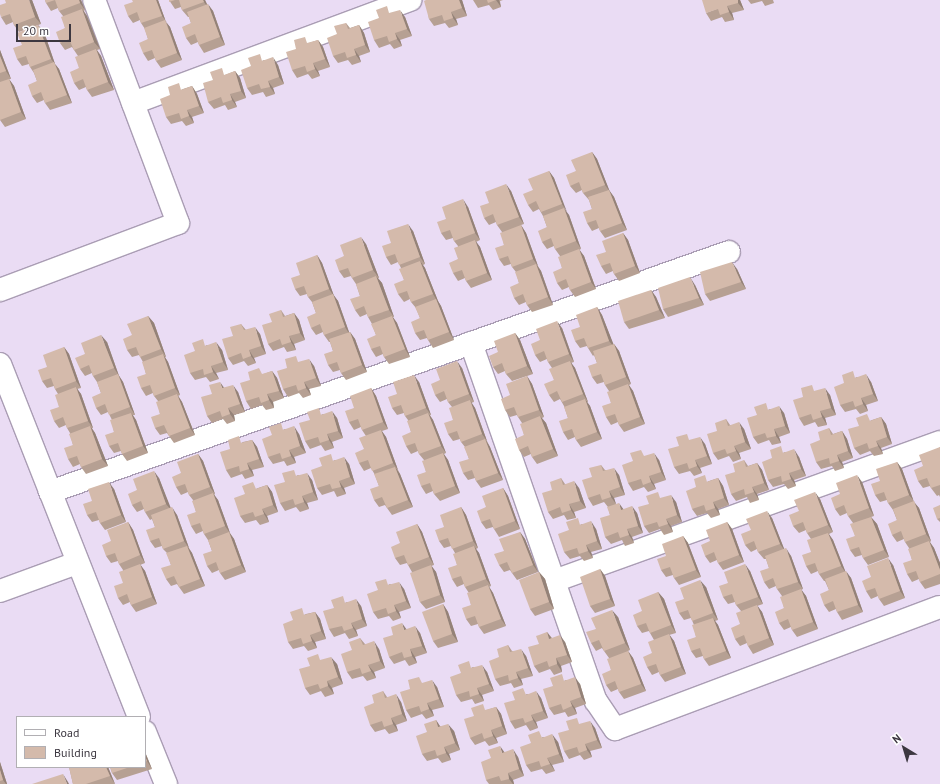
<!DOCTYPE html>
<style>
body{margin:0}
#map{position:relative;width:940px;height:784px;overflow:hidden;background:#eadcf4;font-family:"PT Sans",sans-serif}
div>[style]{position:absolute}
.roads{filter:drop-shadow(1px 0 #aa9db4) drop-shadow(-1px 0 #aa9db4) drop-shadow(0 1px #aa9db4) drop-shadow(0 -1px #aa9db4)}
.minor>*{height:22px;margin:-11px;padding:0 11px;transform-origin:11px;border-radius:11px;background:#fff}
.wall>*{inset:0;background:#b6a093}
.shaded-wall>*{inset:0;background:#948278}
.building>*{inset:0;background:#d4baab}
span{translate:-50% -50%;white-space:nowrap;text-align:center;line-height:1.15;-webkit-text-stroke:3px #fff;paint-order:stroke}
.legend{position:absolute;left:16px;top:716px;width:130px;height:52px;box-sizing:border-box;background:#fff;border:1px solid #b1afb3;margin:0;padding:5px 7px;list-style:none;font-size:12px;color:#3c3740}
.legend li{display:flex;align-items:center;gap:8px;height:20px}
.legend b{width:20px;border:1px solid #b1afb3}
.north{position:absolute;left:884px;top:728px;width:40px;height:40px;-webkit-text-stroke:3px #fff;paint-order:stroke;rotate:322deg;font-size:11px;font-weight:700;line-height:16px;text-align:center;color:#3c3740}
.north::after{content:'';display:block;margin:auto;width:14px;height:18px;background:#3c3740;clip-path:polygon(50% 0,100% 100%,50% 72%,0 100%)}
.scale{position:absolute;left:16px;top:24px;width:55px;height:18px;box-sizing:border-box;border:2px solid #3c3740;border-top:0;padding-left:5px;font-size:12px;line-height:14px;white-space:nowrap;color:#3c3740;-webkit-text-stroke:3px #fff;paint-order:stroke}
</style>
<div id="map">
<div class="roads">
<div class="minor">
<i style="left:133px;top:103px;width:296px;rotate:-20.4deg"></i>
<i style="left:0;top:290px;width:190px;rotate:-20.6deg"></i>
<i style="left:178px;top:223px;width:238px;rotate:-110.6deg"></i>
<i style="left:471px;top:343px;width:379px;rotate:70.8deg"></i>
<i style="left:596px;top:701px;width:34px;rotate:56deg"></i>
<i style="left:615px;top:729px;width:347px;rotate:-20.6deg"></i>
<i style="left:0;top:364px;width:379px;rotate:68.5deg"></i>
<i style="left:50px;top:492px;width:720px;rotate:-19.47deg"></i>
<i style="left:554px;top:581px;width:410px;rotate:-19.8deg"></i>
<i style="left:0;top:591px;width:82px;rotate:-20deg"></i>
<i style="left:145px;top:732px;width:56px;rotate:68deg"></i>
</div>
</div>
<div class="wall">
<i style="clip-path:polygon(32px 0,41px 24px,19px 32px,14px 25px,13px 22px,6px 25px,1px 17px)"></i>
<i style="clip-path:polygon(45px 0,81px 0,85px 10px,84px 11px,87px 16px,100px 49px,97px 50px,101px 56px,114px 90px,92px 97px,87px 90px,86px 87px,79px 90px,74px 83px,79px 68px,78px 56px,72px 47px,65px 50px,60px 43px,65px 28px,63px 16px,59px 11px,58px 8px,51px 11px,46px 3px)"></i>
<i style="clip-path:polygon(158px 0,166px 22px,170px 27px,182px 60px,161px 68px,156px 61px,155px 58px,148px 61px,143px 53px,148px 39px,145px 29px,141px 23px,140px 20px,133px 23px,128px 16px,133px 2px)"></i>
<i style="clip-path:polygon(169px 0,205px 0,207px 4px,213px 11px,225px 45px,204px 53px,199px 45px,198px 42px,191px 45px,186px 38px,191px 23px,189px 17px,188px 17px,182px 10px,181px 7px,175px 9px)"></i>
<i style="clip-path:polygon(426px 0,462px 0,467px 16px,456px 19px,458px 25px,449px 28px,445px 23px,434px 26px,429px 19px)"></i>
<i style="clip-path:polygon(473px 0,503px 0,500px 1px,501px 7px,493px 10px,489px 5px,478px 8px)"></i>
<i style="clip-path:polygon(740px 0,744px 10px,732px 13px,734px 20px,725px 22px,722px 17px,711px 21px,706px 13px)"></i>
<i style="clip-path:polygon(748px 0,773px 0,774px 3px,765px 6px,762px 1px,751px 4px)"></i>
<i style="clip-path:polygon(391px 13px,405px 17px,412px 36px,400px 40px,402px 46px,394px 49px,390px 44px,379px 48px,374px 40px,379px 18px)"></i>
<i style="clip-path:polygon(346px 23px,350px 28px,359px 25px,364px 33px,370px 52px,359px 56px,361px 62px,352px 65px,348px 60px,338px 63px,333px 56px,337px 34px)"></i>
<i style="clip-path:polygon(38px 25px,44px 32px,55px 64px,59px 69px,72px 103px,50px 110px,45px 103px,44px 100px,37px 103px,32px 96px,37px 81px,34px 73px,30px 67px,29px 64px,22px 66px,17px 59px,22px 45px)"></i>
<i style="clip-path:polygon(318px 40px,323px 47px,330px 67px,318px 71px,320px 76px,312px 79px,308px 74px,297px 78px,292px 70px,296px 49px,309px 43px)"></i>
<i style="clip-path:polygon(0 50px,11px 79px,9px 79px,14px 86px,26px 119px,5px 127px,0 120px)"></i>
<i style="clip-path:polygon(264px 60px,278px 65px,284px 84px,273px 88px,275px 94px,266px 97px,263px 92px,252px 95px,247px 88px,251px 66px)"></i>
<i style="clip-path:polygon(235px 71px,240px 78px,246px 98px,235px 102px,237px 107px,228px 110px,225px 105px,214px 109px,208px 102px,213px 80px)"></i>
<i style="clip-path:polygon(192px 86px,197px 94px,204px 113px,192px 117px,194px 123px,186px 126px,182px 121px,171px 124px,166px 117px,170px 95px,183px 89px)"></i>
<i style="clip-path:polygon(592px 152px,597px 159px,609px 190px,614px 197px,627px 230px,605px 238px,600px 231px,599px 228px,592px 231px,587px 223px,592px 209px,589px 200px,583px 193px,582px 190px,576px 193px,570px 186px,576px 171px)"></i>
<i style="clip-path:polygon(549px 171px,554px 178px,566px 212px,569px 215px,581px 249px,579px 250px,584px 256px,596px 289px,575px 297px,570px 290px,569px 287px,562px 290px,557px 283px,562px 268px,560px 256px,555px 249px,554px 246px,547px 249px,542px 242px,547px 227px,543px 216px,539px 209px,533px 212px,528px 205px,533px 190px)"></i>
<i style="clip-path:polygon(511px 191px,524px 224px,521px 225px,526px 233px,538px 266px,541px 271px,553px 305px,532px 312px,527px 305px,526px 302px,519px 305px,514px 298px,519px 283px,516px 272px,512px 267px,511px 264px,504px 266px,499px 259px,504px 245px,502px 232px,497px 225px,496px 222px,489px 225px,484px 218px)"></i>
<i style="clip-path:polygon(468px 207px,480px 240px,476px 242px,480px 247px,492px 280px,471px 288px,466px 281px,465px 278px,458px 281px,453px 273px,458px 259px,458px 246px,454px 241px,453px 238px,446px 240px,441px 233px,446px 219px)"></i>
<i style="clip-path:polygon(413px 231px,425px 264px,423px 265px,425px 268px,438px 301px,441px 306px,454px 340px,433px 348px,428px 340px,427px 338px,420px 340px,415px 333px,420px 318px,416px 308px,411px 302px,410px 299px,404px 302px,398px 294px,404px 280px,401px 268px,398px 262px,391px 265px,386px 257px,391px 243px)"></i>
<i style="clip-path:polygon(623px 233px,628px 240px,640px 273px,619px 281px,614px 274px,613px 271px,606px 274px,601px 266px,606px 252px)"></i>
<i style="clip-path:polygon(366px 244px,379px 278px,378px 278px,382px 283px,394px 317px,393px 317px,397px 323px,410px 357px,389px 364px,384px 357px,383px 354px,376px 357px,371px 349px,376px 335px,372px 324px,368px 317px,367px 314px,360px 317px,355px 310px,360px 296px,356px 284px,352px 278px,351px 276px,344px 278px,339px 271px,344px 256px)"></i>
<i style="clip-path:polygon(317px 255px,322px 263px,334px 296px,338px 301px,349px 332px,350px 332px,355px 339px,367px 372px,346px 380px,341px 373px,340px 370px,333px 372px,328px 365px,333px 351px,330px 342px,329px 342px,324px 335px,323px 332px,316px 335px,311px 328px,316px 313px,312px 302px,308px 297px,307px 294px,300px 296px,295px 289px,300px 275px)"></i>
<i style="clip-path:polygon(737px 269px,746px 289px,710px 301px,705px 294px)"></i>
<i style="clip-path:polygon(695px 285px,704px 305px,668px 317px,663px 309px)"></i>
<i style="clip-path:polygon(651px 290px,656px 297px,665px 318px,629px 329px,624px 322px)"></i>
<i style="clip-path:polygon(597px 307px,602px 315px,613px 344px,614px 344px,619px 351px,631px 384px,629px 385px,633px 391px,645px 424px,624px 432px,619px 425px,618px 422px,611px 425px,606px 417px,611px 403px,609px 391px,605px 385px,604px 382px,597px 384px,592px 377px,597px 363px,594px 355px,593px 356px,588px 348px,587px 346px,580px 348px,575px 341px,580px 327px)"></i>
<i style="clip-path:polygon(281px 310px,285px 316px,294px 313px,299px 320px,305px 340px,294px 344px,296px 350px,287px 352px,284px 347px,273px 351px,268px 344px,272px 322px)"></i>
<i style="clip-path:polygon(148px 316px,154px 323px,166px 357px,165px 357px,168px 362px,180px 395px,178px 396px,182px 402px,195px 435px,174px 443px,169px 436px,167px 433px,160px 435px,155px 428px,160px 414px,158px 401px,154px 396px,153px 393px,146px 396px,141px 388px,146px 374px,143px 362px,139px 355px,132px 357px,127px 350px,132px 335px)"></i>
<i style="clip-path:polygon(241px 324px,246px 330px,260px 334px,266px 354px,254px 358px,256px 363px,248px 366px,244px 361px,233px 365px,228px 358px,233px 336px)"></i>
<i style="clip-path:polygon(562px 328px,574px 362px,571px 363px,575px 368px,588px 402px,587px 402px,590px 406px,602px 439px,581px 447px,576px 440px,575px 437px,568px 440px,563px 432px,568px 418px,564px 406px,560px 399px,554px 402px,549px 395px,554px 380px,552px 368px,548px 362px,547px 359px,540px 362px,535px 355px,540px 340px)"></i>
<i style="clip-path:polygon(515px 333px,520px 340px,533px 374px,512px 381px,506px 374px,505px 371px,498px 374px,493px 367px,498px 352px)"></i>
<i style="clip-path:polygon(107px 342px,119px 376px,123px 382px,135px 415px,133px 415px,136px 420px,148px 453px,127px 461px,122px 454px,121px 451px,114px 453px,109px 446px,114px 432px,112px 420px,108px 412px,101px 415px,96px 408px,101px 393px,97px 382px,93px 376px,92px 373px,85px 376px,80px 369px,85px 354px)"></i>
<i style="clip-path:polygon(207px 345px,222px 350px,228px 370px,216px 373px,219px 379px,210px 382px,206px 377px,195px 380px,190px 373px,195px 351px)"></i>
<i style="clip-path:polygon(64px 347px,69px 354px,81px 388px,77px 389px,81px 394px,93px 428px,92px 428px,95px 433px,108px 466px,86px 474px,81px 467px,80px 464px,73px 467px,68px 459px,73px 445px,70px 433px,67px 428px,66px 425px,59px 428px,54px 421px,59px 407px,58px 394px,55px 389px,54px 386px,47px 388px,42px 381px,47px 367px)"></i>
<i style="clip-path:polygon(300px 362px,314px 366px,321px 386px,309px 389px,311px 395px,303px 398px,299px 393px,288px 397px,283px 389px,287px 368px)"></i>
<i style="clip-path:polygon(462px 368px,474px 402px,471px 403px,475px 408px,487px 441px,490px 447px,503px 480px,481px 488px,476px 481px,475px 478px,468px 480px,463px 473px,469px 459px,465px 447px,461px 442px,460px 439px,453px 441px,448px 434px,453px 420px,452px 407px,448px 402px,447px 399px,440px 402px,435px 395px,440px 380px)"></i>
<i style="clip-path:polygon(272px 371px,277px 378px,284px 398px,273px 402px,274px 408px,266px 410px,262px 405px,251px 409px,246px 401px,250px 380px,264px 374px)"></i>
<i style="clip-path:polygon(527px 376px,532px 384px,544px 417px,542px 418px,546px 423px,558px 456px,537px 464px,532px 457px,531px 454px,524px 457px,519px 450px,524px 435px,522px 423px,518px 417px,517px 415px,510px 417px,505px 410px,510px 395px)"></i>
<i style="clip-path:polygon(857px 377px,871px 382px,878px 401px,866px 405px,868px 411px,860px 414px,856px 409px,845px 412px,840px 405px,844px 383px)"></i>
<i style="clip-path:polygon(419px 382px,431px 415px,430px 415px,433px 420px,446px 453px,444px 454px,448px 460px,460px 493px,440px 501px,434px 494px,433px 491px,426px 494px,421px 486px,426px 472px,424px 460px,419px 454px,418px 451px,411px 454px,406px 446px,411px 432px,408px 420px,405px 416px,404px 413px,397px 415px,392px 408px,397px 394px)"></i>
<i style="clip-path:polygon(225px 388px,238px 392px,245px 412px,234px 415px,235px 421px,227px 424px,223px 419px,212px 423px,207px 416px,212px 394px)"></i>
<i style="clip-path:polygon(371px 388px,376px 396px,388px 429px,382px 431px,386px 437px,398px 470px,400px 474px,413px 507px,392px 515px,387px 508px,385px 505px,379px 507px,374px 500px,379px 486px,375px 475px,371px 468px,364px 471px,359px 463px,364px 449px,366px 436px,362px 430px,361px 427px,354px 430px,349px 422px,354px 408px)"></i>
<i style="clip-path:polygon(816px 391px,830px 395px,836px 415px,825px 418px,827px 425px,818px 427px,815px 422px,804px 426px,799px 418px,803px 397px)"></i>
<i style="clip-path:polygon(770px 409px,784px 413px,790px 433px,779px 437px,781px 443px,772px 445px,769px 440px,758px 444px,753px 437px,757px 415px)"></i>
<i style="clip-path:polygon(323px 414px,337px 418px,343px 438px,332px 442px,334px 448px,325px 451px,321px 445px,310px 449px,305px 441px,310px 420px)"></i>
<i style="clip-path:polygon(881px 417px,886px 424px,892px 444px,881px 448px,883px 454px,874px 456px,870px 451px,860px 455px,854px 448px,859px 426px,872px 420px)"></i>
<i style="clip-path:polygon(726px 419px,730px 425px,744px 429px,751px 449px,739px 453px,741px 459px,733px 462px,729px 456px,718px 460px,713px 453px,717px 431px)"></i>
<i style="clip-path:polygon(829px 428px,833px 434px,842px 431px,847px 439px,853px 458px,842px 462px,844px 468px,835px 471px,832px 466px,821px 469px,816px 462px,820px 440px)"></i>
<i style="clip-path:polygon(285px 429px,299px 434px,306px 453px,294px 457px,296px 463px,287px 466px,284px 461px,273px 464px,268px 457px,272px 435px)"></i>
<i style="clip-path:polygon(252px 440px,257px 447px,264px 467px,252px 470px,254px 476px,245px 479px,242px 474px,231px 478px,226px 470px,230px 449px,243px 442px)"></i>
<i style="clip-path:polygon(691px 440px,705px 444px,712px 464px,700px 468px,702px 473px,694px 476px,690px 471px,679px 474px,674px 467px,679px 446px)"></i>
<i style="clip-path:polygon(940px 447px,940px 497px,939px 495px,937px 496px,931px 488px,930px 486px,923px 488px,918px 481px,923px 466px)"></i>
<i style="clip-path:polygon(785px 452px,799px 457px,806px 476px,794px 480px,796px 486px,788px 489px,784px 484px,773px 487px,768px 480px,772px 458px)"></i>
<i style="clip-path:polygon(198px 454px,203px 461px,215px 494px,214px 495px,218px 500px,230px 533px,234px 539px,246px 572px,225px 580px,220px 573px,219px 570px,212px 573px,207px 566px,212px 551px,208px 540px,204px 534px,203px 531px,196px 534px,191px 526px,196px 512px,193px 500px,189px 495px,188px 492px,181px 495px,176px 487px,181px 473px)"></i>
<i style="clip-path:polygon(646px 456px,659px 460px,666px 480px,654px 484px,656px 489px,648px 492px,644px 487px,633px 491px,628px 483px,633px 461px)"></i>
<i style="clip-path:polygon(335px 460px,349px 464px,355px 484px,344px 488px,346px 494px,337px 497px,334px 491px,322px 495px,317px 488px,322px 466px)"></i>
<i style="clip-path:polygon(744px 460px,748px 466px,757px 463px,762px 470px,769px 490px,757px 494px,759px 500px,750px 503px,747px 497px,736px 501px,731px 494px)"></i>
<i style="clip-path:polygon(897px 462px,902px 469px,914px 502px,919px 508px,931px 541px,930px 542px,934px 548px,940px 563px,940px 584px,925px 589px,920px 582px,919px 579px,912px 582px,907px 574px,912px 560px,909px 548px,905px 542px,904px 539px,897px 542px,892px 535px,897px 520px,893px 510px,888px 503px,887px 500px,880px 502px,875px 495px,880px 481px)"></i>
<i style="clip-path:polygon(601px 465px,605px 470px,619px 475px,625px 495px,614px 498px,616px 504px,623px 509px,637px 513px,643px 533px,632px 537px,634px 543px,625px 546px,622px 540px,611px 544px,605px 537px,610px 515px,608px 507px,604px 502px,593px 506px,588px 498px,592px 477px)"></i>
<i style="clip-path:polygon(298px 475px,312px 480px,318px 500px,307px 503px,309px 509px,300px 512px,296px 507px,285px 511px,280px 503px,285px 482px)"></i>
<i style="clip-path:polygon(159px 478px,170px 508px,177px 515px,189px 548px,192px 553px,205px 586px,184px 594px,179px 587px,177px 584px,171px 586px,166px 579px,171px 565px,167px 553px,163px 549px,162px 546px,155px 548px,150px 541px,155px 527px,152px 519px,150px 520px,145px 512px,144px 509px,137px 512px,132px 505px,137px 490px)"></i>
<i style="clip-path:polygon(561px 478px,565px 484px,579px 488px,586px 508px,574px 512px,576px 518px,567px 520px,564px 515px,553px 519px,548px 512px,552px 490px)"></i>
<i style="clip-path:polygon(718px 478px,723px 486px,729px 505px,718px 509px,720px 515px,711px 518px,707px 513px,697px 516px,692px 509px,696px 487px,709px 481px)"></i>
<i style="clip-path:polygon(862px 482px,874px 516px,871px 517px,877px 524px,889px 557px,868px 565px,863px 558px,862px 555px,855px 557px,850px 550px,855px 536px,853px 523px,848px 516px,847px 513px,840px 516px,835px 509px,840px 494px)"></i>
<i style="clip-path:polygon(267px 485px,272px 492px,278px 512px,267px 516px,269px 522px,260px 525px,256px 520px,245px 523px,240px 516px,245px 494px,258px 488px)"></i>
<i style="clip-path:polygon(503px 488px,508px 496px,520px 529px,499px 537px,494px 529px,493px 527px,486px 529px,481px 522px,486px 507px)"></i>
<i style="clip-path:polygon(114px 489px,126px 522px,105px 530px,100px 523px,99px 520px,92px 522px,87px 515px,92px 501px)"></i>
<i style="clip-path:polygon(662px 498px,676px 502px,682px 522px,671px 526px,673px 532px,664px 535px,660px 529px,649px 533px,644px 526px,649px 504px)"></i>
<i style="clip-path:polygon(820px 499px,833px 532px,829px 534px,833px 540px,845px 571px,851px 578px,863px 612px,842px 620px,837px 612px,836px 609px,829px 612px,824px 605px,829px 590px,825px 581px,824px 581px,819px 574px,818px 571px,811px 574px,806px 566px,811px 552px,811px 539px,807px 533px,806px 530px,799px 533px,793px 526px,799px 511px)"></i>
<i style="clip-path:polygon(940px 505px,940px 522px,937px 519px)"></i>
<i style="clip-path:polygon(461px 507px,466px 515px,478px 548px,476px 549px,479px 553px,491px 586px,489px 587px,493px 593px,506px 626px,484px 634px,479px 627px,478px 624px,471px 626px,466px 619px,471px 605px,469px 593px,465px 587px,464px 584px,457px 587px,452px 579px,457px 565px,455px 553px,451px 546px,444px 548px,439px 541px,444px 527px)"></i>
<i style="clip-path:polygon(772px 518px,784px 549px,791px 556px,803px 589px,801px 590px,806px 596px,818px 629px,797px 637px,792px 630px,791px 627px,784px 630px,779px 623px,784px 608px,782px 596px,777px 589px,776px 586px,769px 589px,764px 582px,769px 568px,766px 559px,764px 559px,758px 552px,757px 549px,751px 552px,745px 545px,751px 530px)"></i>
<i style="clip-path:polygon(128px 522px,133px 530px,145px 563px,140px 565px,145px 571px,157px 604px,136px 612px,131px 605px,130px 602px,123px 605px,118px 598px,123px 583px,123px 570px,119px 564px,118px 561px,111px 563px,106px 556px,111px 541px)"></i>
<i style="clip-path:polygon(727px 522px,732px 529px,744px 562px,723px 570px,718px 563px,717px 560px,710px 563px,705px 556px,710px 541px)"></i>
<i style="clip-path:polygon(417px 524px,422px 532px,434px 565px,431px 566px,436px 572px,445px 602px,426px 609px,420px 602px,412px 572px,408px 565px,407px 563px,400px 565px,395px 558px,400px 543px)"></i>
<i style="clip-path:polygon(582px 524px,596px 529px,602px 549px,591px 552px,593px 558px,584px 561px,580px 556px,570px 559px,564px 552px,569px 530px)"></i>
<i style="clip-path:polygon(520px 532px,525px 539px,538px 572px,517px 580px,512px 573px,510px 570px,504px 572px,499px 565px,504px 551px)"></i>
<i style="clip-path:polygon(683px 536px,688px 543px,701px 577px,679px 585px,674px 578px,673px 575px,666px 577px,661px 570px,666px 556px)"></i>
<i style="clip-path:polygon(893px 565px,905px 598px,884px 606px,879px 599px,878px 596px,871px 599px,866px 591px,871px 577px)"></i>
<i style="clip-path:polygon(600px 569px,605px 576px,615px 606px,595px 613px,590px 606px)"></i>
<i style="clip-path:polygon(750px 571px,763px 604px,757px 606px,762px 612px,774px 645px,753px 654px,748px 646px,747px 643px,740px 646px,735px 639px,740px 624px,741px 611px,736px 605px,735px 602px,728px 604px,723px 597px,728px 583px)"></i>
<i style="clip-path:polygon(539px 572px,545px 579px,554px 609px,535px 616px,530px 609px)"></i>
<i style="clip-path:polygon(390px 584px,404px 589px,411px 608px,399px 612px,401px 618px,393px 621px,389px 616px,378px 619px,373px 612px,378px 590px)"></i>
<i style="clip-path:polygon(706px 587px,718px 620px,715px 621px,718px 625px,731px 658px,709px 666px,704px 659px,703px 656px,696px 658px,691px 651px,696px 637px,694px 625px,691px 618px,684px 620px,679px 613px,684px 599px)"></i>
<i style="clip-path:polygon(658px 592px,664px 599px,676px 633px,669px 635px,674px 641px,686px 674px,665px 682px,660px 675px,659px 672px,652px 675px,647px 667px,652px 653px,654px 640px,650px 633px,649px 631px,642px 633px,637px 626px,642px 611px)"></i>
<i style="clip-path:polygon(347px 602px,361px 606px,367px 626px,356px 630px,358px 636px,349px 639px,345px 633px,334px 637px,329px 629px,334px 608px)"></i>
<i style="clip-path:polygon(443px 604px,448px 612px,458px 642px,438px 648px,433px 641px)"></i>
<i style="clip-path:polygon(315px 612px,320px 619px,326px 639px,315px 642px,317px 648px,308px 651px,304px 646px,293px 649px,288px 642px,293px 620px,306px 614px)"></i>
<i style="clip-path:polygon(618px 617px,630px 650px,628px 651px,633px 658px,646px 691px,624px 699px,619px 692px,618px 689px,611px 692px,606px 685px,611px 670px,609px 658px,604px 651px,602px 648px,596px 651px,591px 643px,596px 629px)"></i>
<i style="clip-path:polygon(407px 629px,420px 633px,427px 653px,415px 657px,417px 663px,409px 666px,405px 660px,394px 664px,389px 657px,393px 635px)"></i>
<i style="clip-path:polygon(547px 632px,552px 638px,565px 642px,572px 662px,561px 666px,562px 672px,554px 675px,550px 669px,539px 673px,534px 666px,539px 644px)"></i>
<i style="clip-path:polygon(360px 638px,365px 644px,379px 649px,385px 668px,374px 672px,376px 678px,367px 681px,363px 676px,352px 679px,347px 672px,352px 650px)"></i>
<i style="clip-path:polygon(508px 645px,512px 651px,526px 656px,533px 676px,521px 679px,523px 685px,514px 688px,511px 683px,500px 686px,495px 679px,499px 657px)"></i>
<i style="clip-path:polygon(322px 660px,337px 664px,343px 684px,332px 688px,334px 694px,325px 697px,321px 691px,310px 695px,305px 688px,310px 666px)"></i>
<i style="clip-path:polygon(473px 667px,487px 672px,494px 691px,482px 695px,484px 701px,475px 704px,472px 699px,461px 702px,456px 695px,461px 673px)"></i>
<i style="clip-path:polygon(566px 680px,580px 684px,586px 704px,575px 708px,577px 714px,568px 717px,565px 712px,554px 715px,549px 708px,553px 686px)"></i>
<i style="clip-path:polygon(424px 683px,437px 687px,444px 707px,432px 710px,434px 716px,426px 719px,422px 714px,411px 718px,406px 710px,410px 689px)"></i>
<i style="clip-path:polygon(383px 691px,387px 697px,401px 702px,407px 721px,396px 725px,398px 731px,389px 734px,385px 729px,375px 732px,370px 725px,374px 703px)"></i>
<i style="clip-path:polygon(527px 694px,541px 698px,548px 718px,536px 722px,538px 728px,530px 731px,526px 725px,515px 729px,510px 721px,515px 700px)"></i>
<i style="clip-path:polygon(496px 707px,501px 714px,507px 734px,496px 738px,498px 743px,489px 746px,485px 741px,475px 745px,470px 738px,474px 716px,487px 710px)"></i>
<i style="clip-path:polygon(436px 720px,440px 726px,454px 731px,460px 750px,449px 754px,451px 760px,442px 763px,438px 758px,427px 761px,422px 754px,427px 732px)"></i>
<i style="clip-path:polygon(581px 724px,595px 728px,602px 748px,590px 751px,592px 757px,584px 760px,580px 755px,569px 759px,564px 751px,569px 730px)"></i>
<i style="clip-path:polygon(543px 737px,558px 742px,564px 762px,552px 765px,555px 771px,546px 774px,542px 769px,531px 772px,526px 765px,531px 743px)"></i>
<i style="clip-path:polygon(145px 752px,152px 769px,117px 780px,112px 773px,110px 767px,145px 767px)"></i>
<i style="clip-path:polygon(504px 752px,518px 757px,524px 776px,513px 780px,514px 784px,489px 784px,486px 780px,491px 758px)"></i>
<i style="clip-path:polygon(0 762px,7px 784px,0 784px)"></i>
<i style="clip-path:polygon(69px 767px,108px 767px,115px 784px,73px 784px)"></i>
</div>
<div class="shaded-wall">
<i style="clip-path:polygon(29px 0,32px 0,41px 24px,35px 17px)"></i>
<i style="clip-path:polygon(79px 0,81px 0,85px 10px,80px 3px)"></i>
<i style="clip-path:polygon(156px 0,158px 0,166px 22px,170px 27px,182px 60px,177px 53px,166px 21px,162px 16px)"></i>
<i style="clip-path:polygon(203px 0,205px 0,209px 9px,204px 2px)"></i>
<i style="clip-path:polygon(459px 0,462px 0,467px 16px,462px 8px)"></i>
<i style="clip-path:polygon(496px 0,499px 0,501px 7px)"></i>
<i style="clip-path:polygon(738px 0,740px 0,744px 10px,738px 3px)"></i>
<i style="clip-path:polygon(208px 4px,213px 11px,225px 45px,220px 37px)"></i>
<i style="clip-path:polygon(727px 6px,732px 13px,734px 20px,729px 12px)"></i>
<i style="clip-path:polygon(82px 9px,87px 16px,100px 49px,94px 42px)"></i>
<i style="clip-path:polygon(400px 10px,405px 17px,412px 36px,407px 29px)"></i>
<i style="clip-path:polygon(451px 12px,456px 19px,458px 25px,453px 18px)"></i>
<i style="clip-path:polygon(38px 25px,44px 32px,55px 64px,59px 69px,72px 103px,67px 95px,55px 64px,51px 59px)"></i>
<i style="clip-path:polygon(359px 25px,364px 33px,370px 52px,365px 45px)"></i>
<i style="clip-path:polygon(395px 33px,400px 40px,402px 46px,397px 39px)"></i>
<i style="clip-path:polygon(318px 40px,323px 47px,330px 67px,325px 59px)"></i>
<i style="clip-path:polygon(96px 49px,101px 56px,114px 90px,108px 82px)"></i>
<i style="clip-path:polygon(354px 49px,359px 56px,361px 62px,356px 55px)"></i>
<i style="clip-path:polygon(0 50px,11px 79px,6px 71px,0 56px)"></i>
<i style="clip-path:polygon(273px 57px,278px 65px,284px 84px,279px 77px)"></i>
<i style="clip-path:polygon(313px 63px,318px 71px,320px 76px,315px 69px)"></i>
<i style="clip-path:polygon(235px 71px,240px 78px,246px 98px,241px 91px)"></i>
<i style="clip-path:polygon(9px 79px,14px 86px,26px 119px,21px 112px)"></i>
<i style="clip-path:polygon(268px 81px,273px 88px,275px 94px,270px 87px)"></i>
<i style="clip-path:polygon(192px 86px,197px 94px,204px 113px,199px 106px)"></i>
<i style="clip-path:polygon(230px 94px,235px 102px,237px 107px,232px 100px)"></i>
<i style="clip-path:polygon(187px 110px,192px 117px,194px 123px,189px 116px)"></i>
<i style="clip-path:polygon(592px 152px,597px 159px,610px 192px,605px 185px)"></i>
<i style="clip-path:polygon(549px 171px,554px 178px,567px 212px,562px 204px)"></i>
<i style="clip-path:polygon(506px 184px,511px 191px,524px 224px,519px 217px)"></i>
<i style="clip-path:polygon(609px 190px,614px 197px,627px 230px,622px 223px)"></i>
<i style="clip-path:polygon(463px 199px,468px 207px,480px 240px,475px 233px)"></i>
<i style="clip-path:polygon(564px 208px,569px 215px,581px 249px,576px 241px)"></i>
<i style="clip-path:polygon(408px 224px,413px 231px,425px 264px,420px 257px)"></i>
<i style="clip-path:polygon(521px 225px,526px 233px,538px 266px,533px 259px)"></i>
<i style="clip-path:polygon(623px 233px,628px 240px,640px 273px,635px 266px)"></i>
<i style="clip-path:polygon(361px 237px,366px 244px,379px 278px,373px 270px)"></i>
<i style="clip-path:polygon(475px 240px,480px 247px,492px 280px,487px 273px)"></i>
<i style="clip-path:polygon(579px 249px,584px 256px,596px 289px,591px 282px)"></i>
<i style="clip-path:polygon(317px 255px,322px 263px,334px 296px,329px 289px)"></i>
<i style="clip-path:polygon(420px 261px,425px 268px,438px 301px,441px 306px,454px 340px,449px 332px,436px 299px,433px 294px)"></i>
<i style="clip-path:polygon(732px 262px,737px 269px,746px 289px,741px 282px)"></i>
<i style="clip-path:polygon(536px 264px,541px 271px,553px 305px,548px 297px)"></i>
<i style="clip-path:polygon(376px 276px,382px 283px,394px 317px,389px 310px)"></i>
<i style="clip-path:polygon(690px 277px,695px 285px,704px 305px,699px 298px)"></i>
<i style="clip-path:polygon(651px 290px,656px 297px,665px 318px,659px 310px)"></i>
<i style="clip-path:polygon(333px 294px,338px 301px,350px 335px,345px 327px)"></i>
<i style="clip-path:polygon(597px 307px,602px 315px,615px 348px,609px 341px)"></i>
<i style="clip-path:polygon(294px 313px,299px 320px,305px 340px,300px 333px)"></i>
<i style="clip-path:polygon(148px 316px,154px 323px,166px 357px,161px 349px)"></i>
<i style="clip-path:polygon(392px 316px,397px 323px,410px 357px,405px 349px)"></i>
<i style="clip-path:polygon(557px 321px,562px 328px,574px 362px,569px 354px)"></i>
<i style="clip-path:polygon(255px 327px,260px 334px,266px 354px,261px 346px)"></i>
<i style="clip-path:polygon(350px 332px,355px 339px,367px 372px,362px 365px)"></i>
<i style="clip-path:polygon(515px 333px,520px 340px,533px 374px,527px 366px)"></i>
<i style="clip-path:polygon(101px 335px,107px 342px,119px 376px,114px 368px)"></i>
<i style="clip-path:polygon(289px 336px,294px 344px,296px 350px,291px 342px)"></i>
<i style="clip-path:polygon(216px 342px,222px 350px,228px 370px,223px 362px)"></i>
<i style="clip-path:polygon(614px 344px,619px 351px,631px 384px,626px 377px)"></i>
<i style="clip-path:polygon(64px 347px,69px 354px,81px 388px,76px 381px)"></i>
<i style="clip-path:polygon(249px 350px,254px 358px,256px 363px,251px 356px)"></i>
<i style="clip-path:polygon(163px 354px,168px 362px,180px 395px,175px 388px)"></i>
<i style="clip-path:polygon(309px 359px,314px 366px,321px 386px,316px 378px)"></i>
<i style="clip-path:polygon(457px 361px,462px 368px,474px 402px,469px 394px)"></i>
<i style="clip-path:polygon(570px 361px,575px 368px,588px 402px,583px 394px)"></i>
<i style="clip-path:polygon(211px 366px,216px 373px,219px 379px,213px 372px)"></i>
<i style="clip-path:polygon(272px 371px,277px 378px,284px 398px,279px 391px)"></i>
<i style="clip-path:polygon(118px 374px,123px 382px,135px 415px,130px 407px)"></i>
<i style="clip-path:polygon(866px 374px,871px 382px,878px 401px,873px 394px)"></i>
<i style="clip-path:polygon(414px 375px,419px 382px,431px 415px,426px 408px)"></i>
<i style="clip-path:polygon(527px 376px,532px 384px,544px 417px,539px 410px)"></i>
<i style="clip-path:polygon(220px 382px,225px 389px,222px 388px)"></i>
<i style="clip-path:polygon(304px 382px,309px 389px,311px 395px,306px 388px)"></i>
<i style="clip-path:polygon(628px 384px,633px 391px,645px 424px,640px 417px)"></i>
<i style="clip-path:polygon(233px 385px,238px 392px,245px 412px,240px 404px)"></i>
<i style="clip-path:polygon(76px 387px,81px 394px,93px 428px,88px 421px)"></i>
<i style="clip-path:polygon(371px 388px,376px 396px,388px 429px,383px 422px)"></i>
<i style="clip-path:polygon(825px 388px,830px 395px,836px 415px,831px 408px)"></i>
<i style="clip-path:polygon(177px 394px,182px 402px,195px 435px,190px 428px)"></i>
<i style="clip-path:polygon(267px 394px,273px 402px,274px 408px,269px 400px)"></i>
<i style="clip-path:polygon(861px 398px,866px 405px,868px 411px,863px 404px)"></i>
<i style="clip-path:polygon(585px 399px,590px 406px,602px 439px,597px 432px)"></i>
<i style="clip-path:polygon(470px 400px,475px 408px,487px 441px,482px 434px)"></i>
<i style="clip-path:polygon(779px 406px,784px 413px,790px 433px,785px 426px)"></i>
<i style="clip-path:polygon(228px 408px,234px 415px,235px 421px,230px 414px)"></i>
<i style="clip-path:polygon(332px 411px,337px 418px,343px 438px,338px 431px)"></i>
<i style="clip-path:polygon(820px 411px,825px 418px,827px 425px,822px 417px)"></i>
<i style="clip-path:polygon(131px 413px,136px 420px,148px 453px,143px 446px)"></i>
<i style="clip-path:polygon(428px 413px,433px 420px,446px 453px,441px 446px)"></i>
<i style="clip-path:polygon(540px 416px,546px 423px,558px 456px,553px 449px)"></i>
<i style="clip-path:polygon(881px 417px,886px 424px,892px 444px,887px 437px)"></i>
<i style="clip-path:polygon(739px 422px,744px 429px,751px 449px,745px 442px)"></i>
<i style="clip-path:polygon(90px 426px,95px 433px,108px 466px,102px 459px)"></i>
<i style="clip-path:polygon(294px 426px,299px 434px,306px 453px,300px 446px)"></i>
<i style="clip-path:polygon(774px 429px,779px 437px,781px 443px,776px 436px)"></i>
<i style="clip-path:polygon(381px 430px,386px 437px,398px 470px,393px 463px)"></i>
<i style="clip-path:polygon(842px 431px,847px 439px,853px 458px,848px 451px)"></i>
<i style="clip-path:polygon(327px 434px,332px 442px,334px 448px,329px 440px)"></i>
<i style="clip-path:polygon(700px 437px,705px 444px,712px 464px,707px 456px)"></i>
<i style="clip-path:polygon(485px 439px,490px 447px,503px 480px,498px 473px)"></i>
<i style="clip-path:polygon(252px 440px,257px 447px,264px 467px,259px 459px)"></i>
<i style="clip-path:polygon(876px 441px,881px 448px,883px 454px,878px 446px)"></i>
<i style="clip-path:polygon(734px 446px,739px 453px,741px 459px,736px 451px)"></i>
<i style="clip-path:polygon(794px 449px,799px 457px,806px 476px,801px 469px)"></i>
<i style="clip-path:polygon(289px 450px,294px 457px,296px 463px,291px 456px)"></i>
<i style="clip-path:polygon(443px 453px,448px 460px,460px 493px,455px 486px)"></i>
<i style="clip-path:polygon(654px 453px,659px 460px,666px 480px,661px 472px)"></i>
<i style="clip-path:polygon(198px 454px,203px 461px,215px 494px,210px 487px)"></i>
<i style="clip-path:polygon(837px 455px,842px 462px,844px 468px,839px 461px)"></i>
<i style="clip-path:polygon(344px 457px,349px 464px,355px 484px,350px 477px)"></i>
<i style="clip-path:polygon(695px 460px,700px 468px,702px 473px,697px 466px)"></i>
<i style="clip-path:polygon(897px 462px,902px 469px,914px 502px,919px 508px,931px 541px,926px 534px,914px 501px,909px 495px)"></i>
<i style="clip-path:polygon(247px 463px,252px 470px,254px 476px,249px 469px)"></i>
<i style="clip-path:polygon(757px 463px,762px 470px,769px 490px,764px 483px)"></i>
<i style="clip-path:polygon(395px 467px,400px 474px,413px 507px,408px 500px)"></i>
<i style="clip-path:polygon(614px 468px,619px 475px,625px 495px,620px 487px)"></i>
<i style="clip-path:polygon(154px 471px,159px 478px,172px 511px,166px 504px)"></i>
<i style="clip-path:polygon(307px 473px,312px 480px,318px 500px,313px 492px)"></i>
<i style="clip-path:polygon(789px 473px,794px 480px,796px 486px,791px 479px)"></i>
<i style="clip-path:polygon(857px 475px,862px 482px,874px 516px,869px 508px)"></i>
<i style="clip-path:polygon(649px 476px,654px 484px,656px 489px,651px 482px)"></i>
<i style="clip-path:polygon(718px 478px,723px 486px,729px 505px,724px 498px)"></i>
<i style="clip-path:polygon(339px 481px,344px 488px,346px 494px,341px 487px)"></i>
<i style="clip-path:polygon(574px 481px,579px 488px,586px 508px,580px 501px)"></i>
<i style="clip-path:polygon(109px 482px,114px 489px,126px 522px,121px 515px)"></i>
<i style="clip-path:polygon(267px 485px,272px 492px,278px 512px,273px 505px)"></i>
<i style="clip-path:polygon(752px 487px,757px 494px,759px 500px,754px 492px)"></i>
<i style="clip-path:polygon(503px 488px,508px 496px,520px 529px,515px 521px)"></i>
<i style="clip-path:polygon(609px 491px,614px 498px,616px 504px,611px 497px)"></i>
<i style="clip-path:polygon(815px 492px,820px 499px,833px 532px,828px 525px)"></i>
<i style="clip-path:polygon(213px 493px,218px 500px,230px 533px,225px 526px)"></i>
<i style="clip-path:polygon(671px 495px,676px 502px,682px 522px,677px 515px)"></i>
<i style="clip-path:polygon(302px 496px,307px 503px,309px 509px,304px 502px)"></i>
<i style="clip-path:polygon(713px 502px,718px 509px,720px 515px,715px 508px)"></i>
<i style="clip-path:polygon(619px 503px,624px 510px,621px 510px)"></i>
<i style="clip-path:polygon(569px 504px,574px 512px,576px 518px,571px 510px)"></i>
<i style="clip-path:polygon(632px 506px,637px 513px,643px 533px,638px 526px)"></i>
<i style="clip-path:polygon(172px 507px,177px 515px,189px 548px,184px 541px)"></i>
<i style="clip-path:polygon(461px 507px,466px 515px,478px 548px,473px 541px)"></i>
<i style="clip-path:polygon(262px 509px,267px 516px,269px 522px,264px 514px)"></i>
<i style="clip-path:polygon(767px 511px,772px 518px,785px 551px,780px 544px)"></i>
<i style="clip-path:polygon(871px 517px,877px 524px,889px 557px,884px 550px)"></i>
<i style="clip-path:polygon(666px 519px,671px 526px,673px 532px,668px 524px)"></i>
<i style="clip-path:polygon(591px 521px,596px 529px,602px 549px,597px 541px)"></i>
<i style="clip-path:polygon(128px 522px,133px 530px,145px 563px,140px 555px)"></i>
<i style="clip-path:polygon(727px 522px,732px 529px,744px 562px,739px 555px)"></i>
<i style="clip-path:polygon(417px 524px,422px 532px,434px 565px,429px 557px)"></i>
<i style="clip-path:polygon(627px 529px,632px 537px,634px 543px,629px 535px)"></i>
<i style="clip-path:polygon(229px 532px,234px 539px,246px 572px,241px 565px)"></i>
<i style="clip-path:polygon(520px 532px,525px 539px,538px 572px,533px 565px)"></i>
<i style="clip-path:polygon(828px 533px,833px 540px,846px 573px,841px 566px)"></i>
<i style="clip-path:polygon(683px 536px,688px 543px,701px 577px,696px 570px)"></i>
<i style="clip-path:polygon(929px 541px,934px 548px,940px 563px,940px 570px)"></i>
<i style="clip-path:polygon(586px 545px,591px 552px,593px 558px,588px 551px)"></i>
<i style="clip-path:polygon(187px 546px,192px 553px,205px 586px,200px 579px)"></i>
<i style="clip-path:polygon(474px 546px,479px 553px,491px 586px,486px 579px)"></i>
<i style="clip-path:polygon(786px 548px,791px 556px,803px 589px,798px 582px)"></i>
<i style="clip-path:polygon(888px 558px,893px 565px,905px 598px,900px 591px)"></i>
<i style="clip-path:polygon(140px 564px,145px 571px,157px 604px,152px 597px)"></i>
<i style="clip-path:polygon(745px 564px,750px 571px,763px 604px,758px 597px)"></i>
<i style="clip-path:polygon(431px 565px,436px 572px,445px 602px,440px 595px)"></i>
<i style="clip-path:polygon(600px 569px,605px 576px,615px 606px,610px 599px)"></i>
<i style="clip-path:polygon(846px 571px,851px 578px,863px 612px,858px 605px)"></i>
<i style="clip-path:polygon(539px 572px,545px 579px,554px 609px,549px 602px)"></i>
<i style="clip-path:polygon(700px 580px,706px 587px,718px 620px,713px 613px)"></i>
<i style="clip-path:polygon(399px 582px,404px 589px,411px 608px,406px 601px)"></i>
<i style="clip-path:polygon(488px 585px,493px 593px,506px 626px,501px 619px)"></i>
<i style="clip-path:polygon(801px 589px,806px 596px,818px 629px,813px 622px)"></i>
<i style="clip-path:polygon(658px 592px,664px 599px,676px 633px,671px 625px)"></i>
<i style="clip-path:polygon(356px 599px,361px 606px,367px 626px,362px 619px)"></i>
<i style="clip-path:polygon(443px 604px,448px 612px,458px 642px,452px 634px)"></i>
<i style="clip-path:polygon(394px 605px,399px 612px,401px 618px,396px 611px)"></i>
<i style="clip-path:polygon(757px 605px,762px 612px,774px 645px,769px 638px)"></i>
<i style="clip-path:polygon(612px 610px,618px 617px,630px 650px,625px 643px)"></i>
<i style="clip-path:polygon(315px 612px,320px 619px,326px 639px,321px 631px)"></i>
<i style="clip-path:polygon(713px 618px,718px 625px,731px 658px,726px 651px)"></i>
<i style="clip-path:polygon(351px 623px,356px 630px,358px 636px,353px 628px)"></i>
<i style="clip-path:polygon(402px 623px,407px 630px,404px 630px)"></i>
<i style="clip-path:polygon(415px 626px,420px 633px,427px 653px,422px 646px)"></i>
<i style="clip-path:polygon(547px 632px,552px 639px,549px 639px)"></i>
<i style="clip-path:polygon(669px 634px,674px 641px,686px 674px,681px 667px)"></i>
<i style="clip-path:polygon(310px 635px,315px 642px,317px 648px,312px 641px)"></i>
<i style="clip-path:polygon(560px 635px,565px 642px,572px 662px,567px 655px)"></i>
<i style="clip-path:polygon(374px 641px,379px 649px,385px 668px,380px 661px)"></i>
<i style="clip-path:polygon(410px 649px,415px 657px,417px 663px,412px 656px)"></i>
<i style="clip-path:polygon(521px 649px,526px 656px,533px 676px,528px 668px)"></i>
<i style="clip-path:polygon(628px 651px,633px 658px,646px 691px,641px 684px)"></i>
<i style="clip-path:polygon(331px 657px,337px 664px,343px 684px,338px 677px)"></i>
<i style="clip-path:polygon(556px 658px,561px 666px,562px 672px,557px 664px)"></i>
<i style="clip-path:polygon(368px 665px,374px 672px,376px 678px,371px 671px)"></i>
<i style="clip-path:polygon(482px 665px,487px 672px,494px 691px,489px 684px)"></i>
<i style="clip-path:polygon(516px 672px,521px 679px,523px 685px,518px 678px)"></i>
<i style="clip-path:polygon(575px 677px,580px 684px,586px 704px,581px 697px)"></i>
<i style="clip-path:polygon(432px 680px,437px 687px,444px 707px,439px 699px)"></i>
<i style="clip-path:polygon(327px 681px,332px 688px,334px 694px,328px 686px)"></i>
<i style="clip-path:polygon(477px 688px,482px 695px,484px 701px,479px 694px)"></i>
<i style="clip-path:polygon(536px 691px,541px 698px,548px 718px,543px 711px)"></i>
<i style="clip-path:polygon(396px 694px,401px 702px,407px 721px,402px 714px)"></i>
<i style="clip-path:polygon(570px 701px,575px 708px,577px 714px,572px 706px)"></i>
<i style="clip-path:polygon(427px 703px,432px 710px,434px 716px,429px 709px)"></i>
<i style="clip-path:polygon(496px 707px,501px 714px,507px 734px,502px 726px)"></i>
<i style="clip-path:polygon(531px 715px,536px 722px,538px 728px,533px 720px)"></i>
<i style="clip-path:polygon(391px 718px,396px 725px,398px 731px,393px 724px)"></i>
<i style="clip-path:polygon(436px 720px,441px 728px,438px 727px)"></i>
<i style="clip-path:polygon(590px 721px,595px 728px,602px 748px,597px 740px)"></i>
<i style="clip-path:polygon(448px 724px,454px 731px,460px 750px,455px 743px)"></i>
<i style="clip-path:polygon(491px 730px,496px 738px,498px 743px,493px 736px)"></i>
<i style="clip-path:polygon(552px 734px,558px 742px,564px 762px,559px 754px)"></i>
<i style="clip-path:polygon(585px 744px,590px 751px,592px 757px,587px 750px)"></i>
<i style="clip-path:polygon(500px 746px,505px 753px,502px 753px)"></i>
<i style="clip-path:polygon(444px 747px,449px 754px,451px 760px,446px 753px)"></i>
<i style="clip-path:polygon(513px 749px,518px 757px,524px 776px,519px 769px)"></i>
<i style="clip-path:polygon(145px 752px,152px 769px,147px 761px,145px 756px)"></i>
<i style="clip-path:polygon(547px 758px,552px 765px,555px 771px,550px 764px)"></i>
<i style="clip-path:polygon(0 762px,7px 784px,6px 784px,3px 780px,0 770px)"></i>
<i style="clip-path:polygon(106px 767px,108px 767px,115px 784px,110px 776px)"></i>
<i style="clip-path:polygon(508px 773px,513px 780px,514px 784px,513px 784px,509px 779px)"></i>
<i style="clip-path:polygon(63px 774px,68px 782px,69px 784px,67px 784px)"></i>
</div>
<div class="building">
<i style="clip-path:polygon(5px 0,29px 0,35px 17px,14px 25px,10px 14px,1px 17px,0 14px,0 5px,6px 3px)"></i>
<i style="clip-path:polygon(45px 0,55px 0,46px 3px)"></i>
<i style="clip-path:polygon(55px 0,79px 0,80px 3px,59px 11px)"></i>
<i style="clip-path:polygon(132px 0,156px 0,162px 16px,141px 23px,137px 12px,128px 16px,124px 5px,133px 2px)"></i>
<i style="clip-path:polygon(169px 0,175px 0,169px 2px)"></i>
<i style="clip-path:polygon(179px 0,203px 0,204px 2px,182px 10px)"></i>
<i style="clip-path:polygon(426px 0,459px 0,462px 8px,451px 12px,453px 18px,444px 21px,442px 15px,429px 19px,424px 1px)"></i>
<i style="clip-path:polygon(487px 0,496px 0,488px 3px)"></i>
<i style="clip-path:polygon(702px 0,738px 0,738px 3px,727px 6px,729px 12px,720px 15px,718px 9px,706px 13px)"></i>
<i style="clip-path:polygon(208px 4px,220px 37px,199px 45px,195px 34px,186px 38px,182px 27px,191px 23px,187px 12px)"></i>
<i style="clip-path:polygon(387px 6px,389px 13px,400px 10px,407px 29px,395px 33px,397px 39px,389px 42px,387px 36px,374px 40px,368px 22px,379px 18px,376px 10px)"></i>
<i style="clip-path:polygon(82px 9px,94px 42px,74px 50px,69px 39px,60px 43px,56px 32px,65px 28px,61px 17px)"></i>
<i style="clip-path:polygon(165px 20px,177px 53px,156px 61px,152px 50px,143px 53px,139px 43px,148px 39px,144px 28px)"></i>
<i style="clip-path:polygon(346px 23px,348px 29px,359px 25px,365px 45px,354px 49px,356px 55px,347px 58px,345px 52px,333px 56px,327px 38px,337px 34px,334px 26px)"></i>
<i style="clip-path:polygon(38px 25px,51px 59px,30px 67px,26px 56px,17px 59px,13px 48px,22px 45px,17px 33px)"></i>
<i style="clip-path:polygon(305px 37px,307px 43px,318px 40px,325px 59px,313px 63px,315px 69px,307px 72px,305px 66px,292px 70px,286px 52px,296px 49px,294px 40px)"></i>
<i style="clip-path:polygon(96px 49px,108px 82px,87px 90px,83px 79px,74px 83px,70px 72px,79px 68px,75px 57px)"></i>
<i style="clip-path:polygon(260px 54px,262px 61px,273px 57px,279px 77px,268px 81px,270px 87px,261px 89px,259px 84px,247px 88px,241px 70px,251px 66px,248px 58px)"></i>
<i style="clip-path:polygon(0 56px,6px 71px,0 73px)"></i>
<i style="clip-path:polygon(54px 62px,67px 95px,45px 103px,41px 92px,32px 96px,28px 85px,37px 81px,33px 70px)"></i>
<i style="clip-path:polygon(222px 68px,224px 75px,235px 71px,241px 91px,230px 94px,232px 100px,223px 103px,221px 97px,208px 102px,203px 83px,213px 80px,210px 72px)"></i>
<i style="clip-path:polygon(9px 79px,21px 112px,0 120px,0 82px)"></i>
<i style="clip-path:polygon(179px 83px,181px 90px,192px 86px,199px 106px,187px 110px,189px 116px,181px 119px,179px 113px,166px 117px,160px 99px,170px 95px,168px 87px)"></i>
<i style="clip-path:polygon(592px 152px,605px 185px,583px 193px,579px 182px,570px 186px,566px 175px,576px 171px,571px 160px)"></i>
<i style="clip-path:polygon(549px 171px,562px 204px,541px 212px,536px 201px,528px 205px,523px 194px,533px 190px,528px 179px)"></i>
<i style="clip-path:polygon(506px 184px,519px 217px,497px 225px,493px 214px,484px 218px,480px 206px,489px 203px,485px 192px)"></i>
<i style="clip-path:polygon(609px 190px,622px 223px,600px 231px,596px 220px,587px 223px,583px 212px,592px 209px,588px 197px)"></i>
<i style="clip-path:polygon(463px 199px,475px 233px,454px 241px,450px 230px,441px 233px,437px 222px,446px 219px,442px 207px)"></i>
<i style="clip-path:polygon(564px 208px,576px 241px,555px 249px,551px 238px,542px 242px,538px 231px,547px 227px,543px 216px)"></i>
<i style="clip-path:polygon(408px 224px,420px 257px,399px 265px,395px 254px,386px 257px,382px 246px,391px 243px,387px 231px)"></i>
<i style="clip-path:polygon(521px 225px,533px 259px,512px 267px,508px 256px,499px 259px,495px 248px,504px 245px,500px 233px)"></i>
<i style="clip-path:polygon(623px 233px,635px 266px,614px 274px,610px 263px,601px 266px,596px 255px,606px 252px,602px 241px)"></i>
<i style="clip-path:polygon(361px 237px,373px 270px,352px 278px,348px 268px,339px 271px,335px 260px,344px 256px,340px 245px)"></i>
<i style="clip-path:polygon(475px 240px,487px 273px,466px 281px,462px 270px,453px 273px,449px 263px,458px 259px,454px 248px)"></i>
<i style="clip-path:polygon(579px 249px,591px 282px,570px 290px,566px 279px,557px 283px,553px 272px,562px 268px,558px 257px)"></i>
<i style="clip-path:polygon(317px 255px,329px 289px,308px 297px,304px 286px,295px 289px,291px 278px,300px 275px,296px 263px)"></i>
<i style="clip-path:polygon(420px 261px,433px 294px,411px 302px,407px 291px,398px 294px,394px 284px,404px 280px,399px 269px)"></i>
<i style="clip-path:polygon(732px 262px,741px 282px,705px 294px,700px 272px)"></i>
<i style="clip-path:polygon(536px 264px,548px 297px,527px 305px,523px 294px,514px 298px,510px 287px,519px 283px,515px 272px)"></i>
<i style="clip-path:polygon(376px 276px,389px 310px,368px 317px,364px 306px,355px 310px,350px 299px,360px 296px,356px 284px)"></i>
<i style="clip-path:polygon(690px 277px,699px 298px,663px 309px,658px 288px)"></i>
<i style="clip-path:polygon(651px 290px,659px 310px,624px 322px,618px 301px)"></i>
<i style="clip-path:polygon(333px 294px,345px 327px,324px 335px,320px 324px,311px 328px,307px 317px,316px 313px,312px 302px)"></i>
<i style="clip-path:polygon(436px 299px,449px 332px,428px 340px,424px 330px,415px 333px,411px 322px,420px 318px,415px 307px)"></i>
<i style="clip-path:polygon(597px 307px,609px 341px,588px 348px,584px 338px,575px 341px,571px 330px,580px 327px,576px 315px)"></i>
<i style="clip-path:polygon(281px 310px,283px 317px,294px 313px,300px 333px,289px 336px,291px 342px,282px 345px,280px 339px,268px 344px,262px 325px,272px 322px,269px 314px)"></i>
<i style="clip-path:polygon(148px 316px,161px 349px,140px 357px,136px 347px,127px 350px,123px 339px,132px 335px,127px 324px)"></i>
<i style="clip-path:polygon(392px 316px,405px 349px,384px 357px,380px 346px,371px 349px,367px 339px,376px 335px,371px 324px)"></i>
<i style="clip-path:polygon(557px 321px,569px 354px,548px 362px,544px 351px,535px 355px,531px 344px,540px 340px,536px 329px)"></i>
<i style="clip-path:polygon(241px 324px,244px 330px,255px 327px,261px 346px,249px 350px,251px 356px,243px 359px,241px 353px,228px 358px,222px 339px,233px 336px,230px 327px)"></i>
<i style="clip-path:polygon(350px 332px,362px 365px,341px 373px,337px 362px,328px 365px,324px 354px,333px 351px,329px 339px)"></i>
<i style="clip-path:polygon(515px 333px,527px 366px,506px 374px,502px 363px,493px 367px,489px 356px,498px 352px,494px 341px)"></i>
<i style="clip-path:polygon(101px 335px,114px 368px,93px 376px,89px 365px,80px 369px,75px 358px,85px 354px,81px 343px)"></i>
<i style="clip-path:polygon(203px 339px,205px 346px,216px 342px,223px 362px,211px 366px,213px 372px,204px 375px,203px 369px,190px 373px,184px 355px,195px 351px,192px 343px)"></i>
<i style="clip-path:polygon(614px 344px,626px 377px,605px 385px,601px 374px,592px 377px,588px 366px,597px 363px,593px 351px)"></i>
<i style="clip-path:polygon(64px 347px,76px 381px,55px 389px,51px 378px,42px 381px,38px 370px,47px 367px,43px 355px)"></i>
<i style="clip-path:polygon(163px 354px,175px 388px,154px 396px,150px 385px,141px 388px,137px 377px,146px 374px,142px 362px)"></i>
<i style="clip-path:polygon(296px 356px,298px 362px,309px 359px,316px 378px,304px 382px,306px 388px,298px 391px,296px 385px,283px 389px,277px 371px,287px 368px,285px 359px)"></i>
<i style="clip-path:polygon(457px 361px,469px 394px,448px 402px,444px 391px,435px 395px,431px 384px,440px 380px,436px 369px)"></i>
<i style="clip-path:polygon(570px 361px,583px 394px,562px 402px,557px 391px,549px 395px,544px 384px,554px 380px,549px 369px)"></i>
<i style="clip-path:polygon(259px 368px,262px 374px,272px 371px,279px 391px,267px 394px,269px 400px,261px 403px,259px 397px,246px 401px,240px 383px,250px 380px,248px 372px)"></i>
<i style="clip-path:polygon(853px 371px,855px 378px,866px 374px,873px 394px,861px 398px,863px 404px,855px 407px,853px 401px,840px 405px,834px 387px,844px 383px,842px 375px)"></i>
<i style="clip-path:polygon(118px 374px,130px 407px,109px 415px,105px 404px,96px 408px,92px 397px,101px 393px,97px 382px)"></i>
<i style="clip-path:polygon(414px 375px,426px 408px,405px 416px,401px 405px,392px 408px,388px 397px,397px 394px,393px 382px)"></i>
<i style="clip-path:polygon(527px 376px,539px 410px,518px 417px,514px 407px,505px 410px,501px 399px,510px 395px,506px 384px)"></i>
<i style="clip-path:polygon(220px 382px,222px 388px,233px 385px,240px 404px,228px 408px,230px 414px,222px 417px,220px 411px,207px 416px,201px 397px,212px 394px,209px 385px)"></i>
<i style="clip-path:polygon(628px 384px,640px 417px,619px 425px,615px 414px,606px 417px,602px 406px,611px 403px,607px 392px)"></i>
<i style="clip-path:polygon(812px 385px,814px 391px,825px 388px,831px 408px,820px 411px,822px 417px,813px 420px,811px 414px,799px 418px,793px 400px,803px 397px,801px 388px)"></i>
<i style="clip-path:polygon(76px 387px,88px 421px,67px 428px,63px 417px,54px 421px,50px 410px,59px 407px,55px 395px)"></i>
<i style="clip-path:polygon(371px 388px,383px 422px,362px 430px,358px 419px,349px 422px,345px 411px,354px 408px,350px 396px)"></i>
<i style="clip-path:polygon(177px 394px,190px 428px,169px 436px,164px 425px,155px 428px,151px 417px,160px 414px,156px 402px)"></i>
<i style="clip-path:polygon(585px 399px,597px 432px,576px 440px,572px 429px,563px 432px,559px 421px,568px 418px,564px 407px)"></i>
<i style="clip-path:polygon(470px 400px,482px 434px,461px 442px,457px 431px,448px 434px,444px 423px,453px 420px,449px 408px)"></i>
<i style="clip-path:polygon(766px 403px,768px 410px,779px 406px,785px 426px,774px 429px,776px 436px,767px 438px,765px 433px,753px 437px,747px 418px,757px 415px,754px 407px)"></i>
<i style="clip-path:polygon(319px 408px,321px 415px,332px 411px,338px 431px,327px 434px,329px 440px,320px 443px,318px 437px,305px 441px,299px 423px,310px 420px,307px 412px)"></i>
<i style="clip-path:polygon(131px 413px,143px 446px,122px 454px,118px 443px,109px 446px,105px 435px,114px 432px,110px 420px)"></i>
<i style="clip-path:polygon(428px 413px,441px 446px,419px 454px,415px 443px,406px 446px,402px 436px,411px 432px,407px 421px)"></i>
<i style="clip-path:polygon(867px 414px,870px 421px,881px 417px,887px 437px,876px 441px,878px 446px,869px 449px,867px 443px,854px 448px,848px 429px,859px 426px,856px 418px)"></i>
<i style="clip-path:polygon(540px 416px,553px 449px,532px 457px,528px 446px,519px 450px,515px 439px,524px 435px,520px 424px)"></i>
<i style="clip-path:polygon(726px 419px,728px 426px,739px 422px,745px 442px,734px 446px,736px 451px,727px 454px,725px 449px,713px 453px,707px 434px,717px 431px,715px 423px)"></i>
<i style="clip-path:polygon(281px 423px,283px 430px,294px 426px,300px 446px,289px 450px,291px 456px,282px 459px,280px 453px,268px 457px,262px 439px,272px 435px,269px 427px)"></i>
<i style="clip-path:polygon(90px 426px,102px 459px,81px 467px,77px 456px,68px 459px,64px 448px,73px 445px,69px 434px)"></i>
<i style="clip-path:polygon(829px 428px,831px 435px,842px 431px,848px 451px,837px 455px,839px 461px,830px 464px,829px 458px,816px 462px,810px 444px,820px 440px,818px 432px)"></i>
<i style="clip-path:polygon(381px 430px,393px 463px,372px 471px,368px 460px,359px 463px,355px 453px,364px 449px,359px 438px)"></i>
<i style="clip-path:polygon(687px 434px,689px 440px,700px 437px,707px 456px,695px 460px,697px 466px,689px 469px,687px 463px,674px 467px,668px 449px,679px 446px,676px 437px)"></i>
<i style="clip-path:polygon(239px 436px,241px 443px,252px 440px,259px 459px,247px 463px,249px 469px,240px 472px,239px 466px,226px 470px,220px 452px,230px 449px,228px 440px)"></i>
<i style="clip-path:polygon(485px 439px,498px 473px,476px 481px,472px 470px,463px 473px,459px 462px,469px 459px,464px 447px)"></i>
<i style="clip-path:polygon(781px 446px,783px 453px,794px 449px,801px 469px,789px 473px,791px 479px,782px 482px,781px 476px,768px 480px,762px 462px,772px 458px,770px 450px)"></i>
<i style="clip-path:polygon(940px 447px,940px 485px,931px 488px,927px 478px,918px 481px,914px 470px,923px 466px,919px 455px)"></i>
<i style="clip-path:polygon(641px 450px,644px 456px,654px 453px,661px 472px,649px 476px,651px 482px,643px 485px,641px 479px,628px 483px,622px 465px,633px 461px,630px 453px)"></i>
<i style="clip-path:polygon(443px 453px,455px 486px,434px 494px,430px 483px,421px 486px,417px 475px,426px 472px,422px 461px)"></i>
<i style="clip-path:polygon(198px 454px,210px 487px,189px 495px,185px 484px,176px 487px,172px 477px,181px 473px,177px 462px)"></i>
<i style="clip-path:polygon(331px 454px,333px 461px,344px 457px,350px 477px,339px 481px,341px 487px,332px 489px,330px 484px,317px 488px,311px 470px,322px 466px,319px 458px)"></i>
<i style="clip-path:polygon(744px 460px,746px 467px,757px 463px,764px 483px,752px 487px,754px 492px,745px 495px,744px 489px,731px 494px,725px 475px,735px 472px,733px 464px)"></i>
<i style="clip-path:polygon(897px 462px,909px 495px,888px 503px,884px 492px,875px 495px,871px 484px,880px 481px,876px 469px)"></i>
<i style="clip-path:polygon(601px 465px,603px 471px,614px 468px,620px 487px,609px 491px,611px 497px,602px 500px,600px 494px,588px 498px,582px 480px,592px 477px,589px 468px)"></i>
<i style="clip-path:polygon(395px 467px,408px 500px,387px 508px,382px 497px,374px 500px,370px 489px,379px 486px,374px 474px)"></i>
<i style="clip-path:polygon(294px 470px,296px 476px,307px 473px,313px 492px,302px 496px,304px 502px,295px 505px,293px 499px,280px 503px,274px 485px,285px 482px,282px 473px)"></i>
<i style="clip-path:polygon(154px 471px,166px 504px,145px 512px,141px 501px,132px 505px,128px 494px,137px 490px,133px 479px)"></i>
<i style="clip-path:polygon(705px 475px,707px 482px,718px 478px,724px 498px,713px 502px,715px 508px,706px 511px,704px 505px,692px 509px,686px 491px,696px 487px,694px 479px)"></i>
<i style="clip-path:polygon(857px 475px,869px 508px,848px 516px,844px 505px,835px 509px,831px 498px,840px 494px,836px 483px)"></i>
<i style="clip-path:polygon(561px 478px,563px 485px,574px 481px,580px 501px,569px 504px,571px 510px,562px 513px,560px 507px,548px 512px,542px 493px,552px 490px,550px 482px)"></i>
<i style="clip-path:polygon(109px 482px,121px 515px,100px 523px,96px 512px,87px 515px,83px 504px,92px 501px,88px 489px)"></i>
<i style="clip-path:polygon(253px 482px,256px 489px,267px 485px,273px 505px,262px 509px,264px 514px,255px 517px,253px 512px,240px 516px,234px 498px,245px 494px,242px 486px)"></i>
<i style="clip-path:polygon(503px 488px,515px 521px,494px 529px,490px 519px,481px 522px,477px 511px,486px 507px,482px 496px)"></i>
<i style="clip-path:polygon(658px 492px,660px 498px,671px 495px,677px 515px,666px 519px,668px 524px,659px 527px,657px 522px,644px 526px,638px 507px,649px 504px,646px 496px)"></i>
<i style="clip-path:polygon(815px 492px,828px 525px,807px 533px,803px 522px,793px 526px,789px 515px,799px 511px,794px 500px)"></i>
<i style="clip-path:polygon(213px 493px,225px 526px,204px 534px,200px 523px,191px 526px,187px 515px,196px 512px,192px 501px)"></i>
<i style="clip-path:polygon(914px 501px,926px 534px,905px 542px,901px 531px,892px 535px,888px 524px,897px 520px,893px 509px)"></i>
<i style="clip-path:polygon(619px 503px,621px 510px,632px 506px,638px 526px,627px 529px,629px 535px,620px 538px,618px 532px,605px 537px,600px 518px,610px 515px,607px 507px)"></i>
<i style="clip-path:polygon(940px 505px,940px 518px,937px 519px,933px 508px)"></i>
<i style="clip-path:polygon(172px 507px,184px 541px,163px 549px,159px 538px,150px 541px,146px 530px,155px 527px,151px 515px)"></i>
<i style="clip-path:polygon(461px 507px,473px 541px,452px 549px,448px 538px,439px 541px,435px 530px,444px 527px,440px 515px)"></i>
<i style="clip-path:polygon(767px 511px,780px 544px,758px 552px,754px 541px,745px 545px,741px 534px,751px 530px,746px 519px)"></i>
<i style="clip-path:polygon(871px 517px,884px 550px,863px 558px,859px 547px,850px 550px,846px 539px,855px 536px,850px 524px)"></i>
<i style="clip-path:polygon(578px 518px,580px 525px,591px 521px,597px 541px,586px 545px,588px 551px,579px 554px,577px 548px,564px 552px,558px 534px,569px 530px,566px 522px)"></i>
<i style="clip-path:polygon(128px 522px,140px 555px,119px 564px,115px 553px,106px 556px,102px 545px,111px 541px,107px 530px)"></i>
<i style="clip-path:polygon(727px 522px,739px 555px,718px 563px,714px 552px,705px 556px,701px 545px,710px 541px,706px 530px)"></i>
<i style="clip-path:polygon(417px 524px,429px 557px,408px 565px,404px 555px,395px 558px,391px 547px,400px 543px,396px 532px)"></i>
<i style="clip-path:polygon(229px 532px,241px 565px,220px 573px,216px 562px,207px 566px,203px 554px,212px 551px,208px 540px)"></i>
<i style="clip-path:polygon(520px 532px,533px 565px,512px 573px,507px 562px,499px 565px,494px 554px,504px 551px,499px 539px)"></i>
<i style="clip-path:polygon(828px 533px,841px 566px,819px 574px,815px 563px,806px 566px,802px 555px,811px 552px,807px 540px)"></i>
<i style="clip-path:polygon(683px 536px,696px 570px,674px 578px,670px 567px,661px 570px,657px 559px,666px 556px,662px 544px)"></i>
<i style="clip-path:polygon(929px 541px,940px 570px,940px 574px,920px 582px,916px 571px,907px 574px,903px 563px,912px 560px,908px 549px)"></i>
<i style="clip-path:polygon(187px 546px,200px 579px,179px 587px,174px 576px,166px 579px,161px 568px,171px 565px,166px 553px)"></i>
<i style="clip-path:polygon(474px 546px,486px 579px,465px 587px,461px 576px,452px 579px,448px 568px,457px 565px,453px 554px)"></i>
<i style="clip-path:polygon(786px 548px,798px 582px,777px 589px,773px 578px,764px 582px,760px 571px,769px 568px,765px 556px)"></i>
<i style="clip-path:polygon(888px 558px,900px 591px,879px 599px,875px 588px,866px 591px,862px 581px,871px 577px,867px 566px)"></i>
<i style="clip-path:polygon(140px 564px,152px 597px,131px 605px,127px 594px,118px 598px,114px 586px,123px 583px,119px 572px)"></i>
<i style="clip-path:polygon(745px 564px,758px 597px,736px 605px,732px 594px,723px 597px,719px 586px,728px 583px,724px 572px)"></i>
<i style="clip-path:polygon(431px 565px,440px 595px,420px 602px,410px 573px)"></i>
<i style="clip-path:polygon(600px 569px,610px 599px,590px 606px,580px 577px)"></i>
<i style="clip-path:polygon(846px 571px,858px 605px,837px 612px,833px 601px,824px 605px,820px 594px,829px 590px,825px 579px)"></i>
<i style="clip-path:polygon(539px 572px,549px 602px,530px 609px,519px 580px)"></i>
<i style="clip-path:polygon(386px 579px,388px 585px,399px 582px,406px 601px,394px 605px,396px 611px,388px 614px,386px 608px,373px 612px,367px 594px,378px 590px,375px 582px)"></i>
<i style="clip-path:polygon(700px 580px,713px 613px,692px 621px,688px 610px,679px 613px,675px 602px,684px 599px,680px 588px)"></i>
<i style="clip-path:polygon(488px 585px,501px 619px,479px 627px,475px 616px,466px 619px,462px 608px,471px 605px,467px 593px)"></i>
<i style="clip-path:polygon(801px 589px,813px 622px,792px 630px,788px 619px,779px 623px,775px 612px,784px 608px,780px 597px)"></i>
<i style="clip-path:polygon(658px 592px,671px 625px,650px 633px,646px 623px,637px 626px,633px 615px,642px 611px,638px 600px)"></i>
<i style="clip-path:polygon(343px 596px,345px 603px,356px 599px,362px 619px,351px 623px,353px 628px,344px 631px,342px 626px,329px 629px,323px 611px,334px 608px,331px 600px)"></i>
<i style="clip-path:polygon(443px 604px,452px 634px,433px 641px,422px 612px)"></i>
<i style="clip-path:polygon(757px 605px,769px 638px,748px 646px,744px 635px,735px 639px,731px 628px,740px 624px,736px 613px)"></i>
<i style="clip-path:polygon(302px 608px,304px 615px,315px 612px,321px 631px,310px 635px,312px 641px,303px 644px,301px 638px,288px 642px,283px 624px,293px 620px,290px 612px)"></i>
<i style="clip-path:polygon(612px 610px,625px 643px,604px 651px,599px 640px,591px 643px,586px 632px,596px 629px,591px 618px)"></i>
<i style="clip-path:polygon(713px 618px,726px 651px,704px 659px,700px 648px,691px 651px,687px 640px,696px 637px,692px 625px)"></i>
<i style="clip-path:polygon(402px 623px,404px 630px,415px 626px,422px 646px,410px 649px,412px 656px,404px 658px,402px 652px,389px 657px,383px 638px,393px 635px,391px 627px)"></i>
<i style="clip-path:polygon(547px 632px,549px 639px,560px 635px,567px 655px,556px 658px,557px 664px,549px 667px,547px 661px,534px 666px,528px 647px,539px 644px,536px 636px)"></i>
<i style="clip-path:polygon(669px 634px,681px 667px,660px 675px,656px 664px,647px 667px,643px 657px,652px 653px,648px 642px)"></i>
<i style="clip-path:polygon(360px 638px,363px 645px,374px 641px,380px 661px,368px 665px,371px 671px,362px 674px,360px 668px,347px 672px,341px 654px,352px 650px,349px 642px)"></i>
<i style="clip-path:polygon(508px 645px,510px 652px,521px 649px,528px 668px,516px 672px,518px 678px,509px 681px,508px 675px,495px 679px,489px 661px,499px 657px,497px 649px)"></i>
<i style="clip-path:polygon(628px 651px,641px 684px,619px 692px,615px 681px,606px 685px,602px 674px,611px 670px,607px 659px)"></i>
<i style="clip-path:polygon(318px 654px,320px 660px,331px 657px,338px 677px,327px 681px,328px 686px,320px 689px,318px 684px,305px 688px,299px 669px,310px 666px,307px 658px)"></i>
<i style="clip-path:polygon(469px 661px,471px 668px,482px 665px,489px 684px,477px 688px,479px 694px,470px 697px,469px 691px,456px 695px,450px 677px,461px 673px,458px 665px)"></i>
<i style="clip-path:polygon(562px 674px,564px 681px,575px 677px,581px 697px,570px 701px,572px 706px,563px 710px,561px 704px,549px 708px,543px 689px,553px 686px,550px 678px)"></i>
<i style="clip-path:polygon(419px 677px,422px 683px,432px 680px,439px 699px,427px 703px,429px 709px,421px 712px,419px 706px,406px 710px,400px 692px,410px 689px,408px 680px)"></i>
<i style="clip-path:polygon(523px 688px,526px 695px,536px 691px,543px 711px,531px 715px,533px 720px,525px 723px,523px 718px,510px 721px,504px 703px,515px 700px,512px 692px)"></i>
<i style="clip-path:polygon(383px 691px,385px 698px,396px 694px,402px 714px,391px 718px,393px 724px,384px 727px,382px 721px,370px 725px,364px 707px,374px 703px,372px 695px)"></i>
<i style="clip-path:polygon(483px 704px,485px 710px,496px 707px,502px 726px,491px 730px,493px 736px,484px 739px,482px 733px,470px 738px,464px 719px,474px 716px,471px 708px)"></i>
<i style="clip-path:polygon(577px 718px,579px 724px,590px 721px,597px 740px,585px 744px,587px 750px,579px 753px,577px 747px,564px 751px,558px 733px,569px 730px,566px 721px)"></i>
<i style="clip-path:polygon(436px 720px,438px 727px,448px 724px,455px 743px,444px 747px,446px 753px,437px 756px,435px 750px,422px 754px,416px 736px,427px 732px,424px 724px)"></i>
<i style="clip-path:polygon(539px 731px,542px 738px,552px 734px,559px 754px,547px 758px,550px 764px,541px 767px,539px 761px,526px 765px,520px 747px,531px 743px,528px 735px)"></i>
<i style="clip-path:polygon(500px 746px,502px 753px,513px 749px,519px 769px,508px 773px,509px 779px,501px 781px,499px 776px,486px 780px,481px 762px,491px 758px,488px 750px)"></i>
<i style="clip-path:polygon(145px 756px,147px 761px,145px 762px)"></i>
<i style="clip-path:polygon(69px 767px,106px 767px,110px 776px,86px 784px,73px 784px)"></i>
<i style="clip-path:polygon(110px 767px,130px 767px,112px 773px)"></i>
<i style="clip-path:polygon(0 770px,3px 780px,0 781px)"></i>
<i style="clip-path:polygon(63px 774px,67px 784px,32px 784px)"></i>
</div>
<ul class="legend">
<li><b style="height:5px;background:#fff"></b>Road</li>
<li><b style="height:11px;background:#d4baab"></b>Building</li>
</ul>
<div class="north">N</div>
<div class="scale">20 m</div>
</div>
